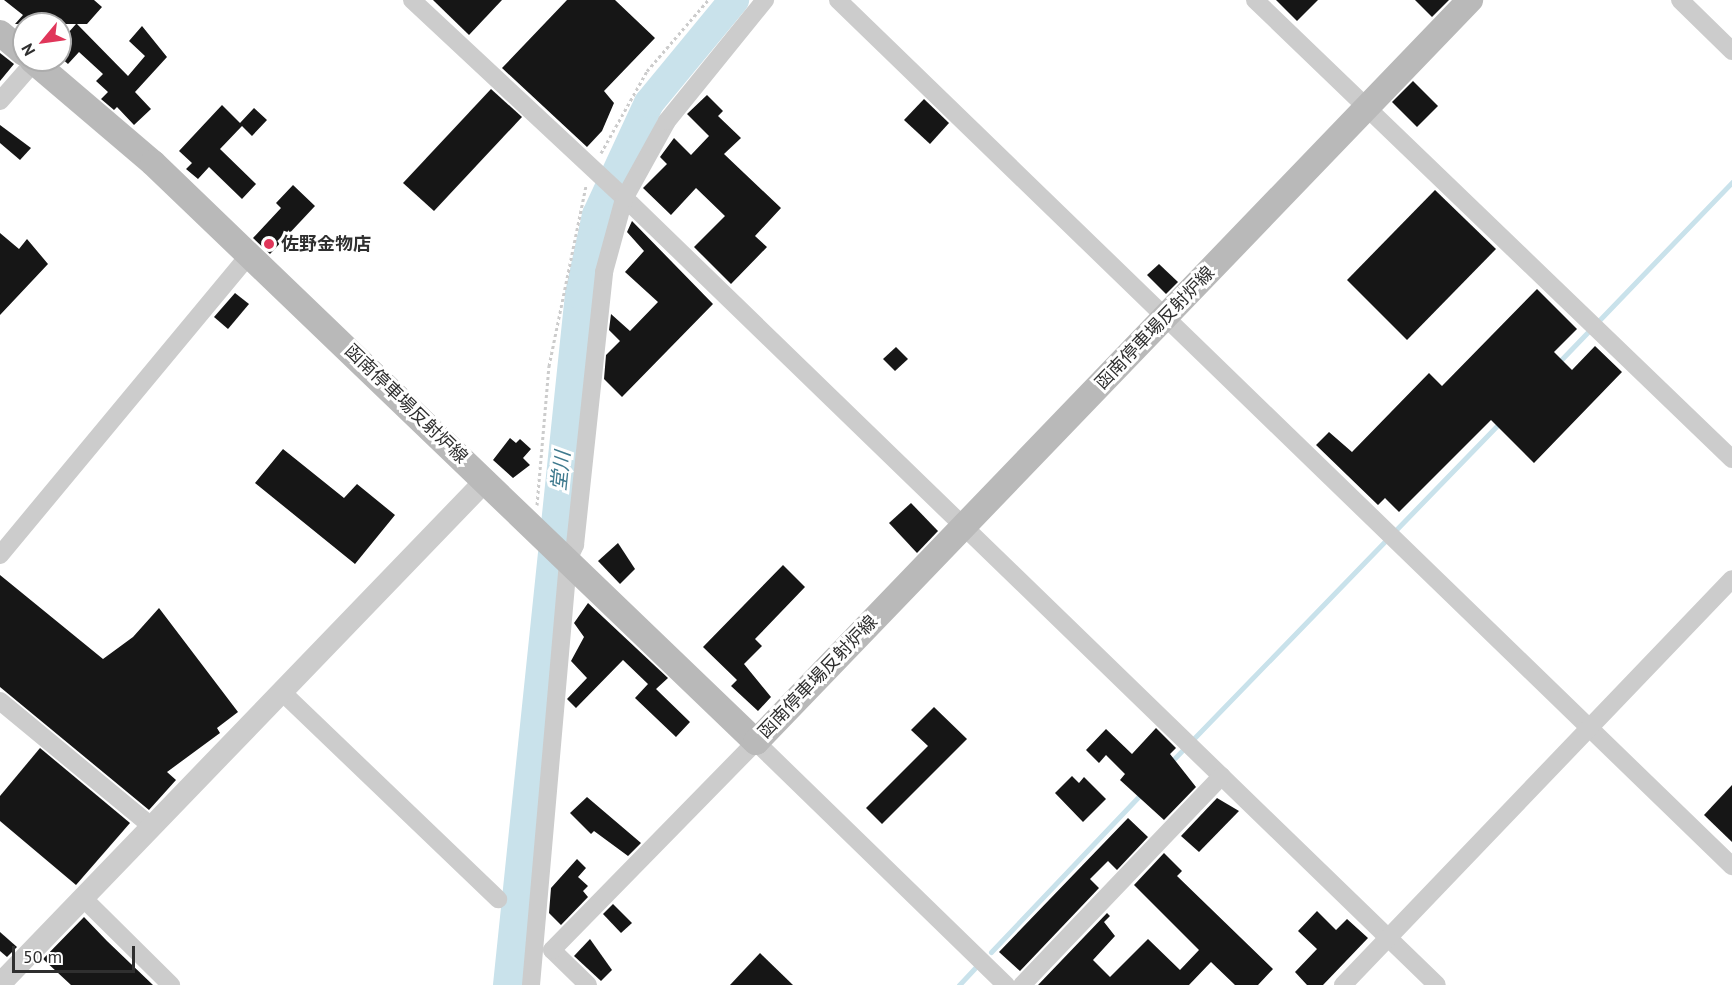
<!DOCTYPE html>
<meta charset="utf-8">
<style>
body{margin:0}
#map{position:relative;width:1732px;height:985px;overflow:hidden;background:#fff;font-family:"PT Sans","Noto Sans JP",sans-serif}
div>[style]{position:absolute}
.stream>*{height:5px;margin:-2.5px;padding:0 2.5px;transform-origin:2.5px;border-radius:2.5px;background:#c9e2eb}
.river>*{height:30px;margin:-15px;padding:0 15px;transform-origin:15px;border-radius:15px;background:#c9e2eb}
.building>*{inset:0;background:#161616}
.path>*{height:3px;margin-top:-1.5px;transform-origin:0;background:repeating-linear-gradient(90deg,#ccc 0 3px,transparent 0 6px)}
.minor>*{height:18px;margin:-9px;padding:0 9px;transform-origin:9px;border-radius:9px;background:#ccc}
.tertiary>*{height:22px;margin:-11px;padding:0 11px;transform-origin:11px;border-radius:11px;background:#ccc}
.secondary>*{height:26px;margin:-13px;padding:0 13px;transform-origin:13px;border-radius:13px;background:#b9b9b9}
.dots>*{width:16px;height:16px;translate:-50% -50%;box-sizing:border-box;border:3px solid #fff;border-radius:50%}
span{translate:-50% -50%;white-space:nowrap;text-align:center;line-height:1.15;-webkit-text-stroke:6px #fff;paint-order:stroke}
.poi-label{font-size:18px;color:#2f2f2f;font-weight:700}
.left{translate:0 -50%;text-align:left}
.street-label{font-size:18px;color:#2f2f2f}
.water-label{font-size:20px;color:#3f7a8e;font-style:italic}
.north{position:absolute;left:12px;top:12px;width:60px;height:60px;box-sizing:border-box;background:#fff;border:2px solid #acacac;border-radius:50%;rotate:241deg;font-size:16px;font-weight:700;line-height:24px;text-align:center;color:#2f2f2f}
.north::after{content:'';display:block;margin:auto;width:21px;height:27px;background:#e0365a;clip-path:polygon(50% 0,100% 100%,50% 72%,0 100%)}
.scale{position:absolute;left:12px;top:946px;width:123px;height:27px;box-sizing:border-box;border:3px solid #2f2f2f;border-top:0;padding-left:8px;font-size:18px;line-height:21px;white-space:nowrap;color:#2f2f2f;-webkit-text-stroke:4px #fff;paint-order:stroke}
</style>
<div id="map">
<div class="stream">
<i style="left:1558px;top:363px;width:251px;rotate:-46.1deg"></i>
<i style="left:1170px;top:763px;width:477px;rotate:-45.9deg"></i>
<i style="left:991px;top:952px;width:221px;rotate:-46.5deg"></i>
<i style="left:959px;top:985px;width:26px;rotate:-47deg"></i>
</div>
<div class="river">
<i style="left:508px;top:985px;width:695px;rotate:-84.05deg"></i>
<i style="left:580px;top:294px;width:81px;rotate:-77.9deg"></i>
<i style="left:597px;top:215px;width:123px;rotate:-65.1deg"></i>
<i style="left:649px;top:103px;width:134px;rotate:-50.5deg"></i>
</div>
<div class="building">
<i style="clip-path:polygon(4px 0,94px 0,102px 7px,87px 24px,77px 24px,128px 76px,145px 56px,129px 41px,142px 26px,167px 57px,135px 92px,151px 109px,134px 125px,117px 107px,114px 110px,101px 99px,108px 92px,96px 81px,103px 74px,79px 52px,68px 64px,60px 57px,60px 42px,76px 24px,15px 24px,23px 15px)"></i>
<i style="clip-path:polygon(433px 0,502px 0,469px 35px)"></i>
<i style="clip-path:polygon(567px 0,615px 0,655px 38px,604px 91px,614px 103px,602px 131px,587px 147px,502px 68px)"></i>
<i style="clip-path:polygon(1276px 0,1318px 0,1297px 21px)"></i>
<i style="clip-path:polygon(1415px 0,1449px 0,1432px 17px)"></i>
<i style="clip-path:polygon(0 53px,14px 64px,0 81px)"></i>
<i style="clip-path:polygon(1413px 81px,1438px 106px,1417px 127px,1392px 102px)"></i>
<i style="clip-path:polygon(491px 89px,522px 117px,434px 211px,403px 183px)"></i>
<i style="clip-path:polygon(707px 95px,723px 111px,718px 116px,741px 138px,724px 154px,781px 208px,755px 236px,767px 247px,731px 284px,694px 247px,725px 216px,696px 188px,671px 215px,643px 188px,667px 164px,660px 157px,674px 138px,691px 155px,709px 136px,687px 114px)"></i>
<i style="clip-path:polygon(924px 99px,949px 123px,930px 144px,904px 120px)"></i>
<i style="clip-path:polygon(222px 105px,240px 123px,254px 108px,267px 120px,252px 136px,242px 126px,220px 149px,256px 184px,242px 199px,209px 167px,198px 179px,186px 169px,192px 163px,179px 151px)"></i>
<i style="clip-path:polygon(0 125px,31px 148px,20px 160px,0 143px)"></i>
<i style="clip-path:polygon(293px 185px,315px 206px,270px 254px,253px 238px,281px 208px,276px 203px)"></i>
<i style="clip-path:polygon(1435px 190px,1496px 249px,1407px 340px,1347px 280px)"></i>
<i style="clip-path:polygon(632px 221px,713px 304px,622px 397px,604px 379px,606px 355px,620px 341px,609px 330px,611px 314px,630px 331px,658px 302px,625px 272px,644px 251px,627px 232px)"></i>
<i style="clip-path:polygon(0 233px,19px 249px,27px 239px,48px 264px,0 315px)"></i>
<i style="clip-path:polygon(1159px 264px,1178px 282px,1166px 294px,1147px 275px)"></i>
<i style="clip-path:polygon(1537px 289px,1577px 329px,1554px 352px,1572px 370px,1595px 346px,1622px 372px,1534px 463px,1491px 420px,1399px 512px,1385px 498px,1378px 505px,1316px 445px,1329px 432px,1352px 452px,1429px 373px,1442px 386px)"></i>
<i style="clip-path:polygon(235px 293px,249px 304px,228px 329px,214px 317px)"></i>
<i style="clip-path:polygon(896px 347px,908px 359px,895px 371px,883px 359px)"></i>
<i style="clip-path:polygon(510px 438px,516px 443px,520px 439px,531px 449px,523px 458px,530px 465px,513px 478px,493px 460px)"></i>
<i style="clip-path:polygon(283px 449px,344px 498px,357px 484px,395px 515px,355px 564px,255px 483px)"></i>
<i style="clip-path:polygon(911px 503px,938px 531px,917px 553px,889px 523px)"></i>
<i style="clip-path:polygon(618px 543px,635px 569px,620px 584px,598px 561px)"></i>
<i style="clip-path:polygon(783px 565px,805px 587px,755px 639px,762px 646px,744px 664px,771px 697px,758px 711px,731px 686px,737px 680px,703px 647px)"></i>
<i style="clip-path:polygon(0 575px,103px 659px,133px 637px,159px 608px,238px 712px,217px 728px,220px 733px,167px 772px,176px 780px,149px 810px,0 687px)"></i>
<i style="clip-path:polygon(588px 603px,668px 678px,656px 689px,690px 722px,676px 737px,635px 698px,648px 684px,623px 660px,576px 708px,567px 699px,587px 678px,571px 661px,584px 637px,574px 623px)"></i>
<i style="clip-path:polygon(934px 707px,967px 739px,882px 824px,866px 808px,928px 746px,911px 730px)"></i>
<i style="clip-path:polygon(1156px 728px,1176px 748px,1170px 754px,1196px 787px,1164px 820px,1120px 780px,1125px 774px,1106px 755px,1099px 763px,1086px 750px,1106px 729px,1132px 754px)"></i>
<i style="clip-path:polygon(40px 748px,130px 823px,76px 885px,0 821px,0 796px)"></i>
<i style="clip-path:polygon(1072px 776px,1079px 783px,1084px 777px,1106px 799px,1083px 822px,1055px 793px)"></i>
<i style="clip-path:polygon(1732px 785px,1732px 842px,1704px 815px)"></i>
<i style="clip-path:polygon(587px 797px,641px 843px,628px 856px,594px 831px,591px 834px,570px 813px)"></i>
<i style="clip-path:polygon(1217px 798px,1239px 811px,1199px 852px,1181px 836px)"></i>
<i style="clip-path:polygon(1128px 818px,1148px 837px,1117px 870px,1108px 861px,1090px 879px,1099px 888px,1020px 971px,999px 952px)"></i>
<i style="clip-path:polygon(1164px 853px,1182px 871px,1177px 876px,1273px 969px,1258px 985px,1235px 985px,1211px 962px,1189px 985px,1038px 985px,1107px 913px,1110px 916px,1104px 922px,1115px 936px,1093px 960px,1110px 977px,1148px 939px,1180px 970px,1199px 950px,1134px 885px)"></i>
<i style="clip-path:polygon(577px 859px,586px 868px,578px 877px,588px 886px,583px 891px,588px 897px,561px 925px,549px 913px,551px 888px)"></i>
<i style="clip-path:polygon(613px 904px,632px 923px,621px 933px,603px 914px)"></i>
<i style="clip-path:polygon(1317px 911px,1336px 930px,1347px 919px,1368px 938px,1323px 985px,1307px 985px,1295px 972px,1317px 949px,1298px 931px)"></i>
<i style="clip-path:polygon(84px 917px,107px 941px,153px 985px,71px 985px,43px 959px)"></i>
<i style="clip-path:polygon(0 932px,17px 947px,7px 957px,0 951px)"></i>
<i style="clip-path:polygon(590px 939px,612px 970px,601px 981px,574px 956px)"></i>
<i style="clip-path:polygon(760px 953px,793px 985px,730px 985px)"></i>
</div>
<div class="path">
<i style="left:601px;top:153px;width:94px;rotate:-60.7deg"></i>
<i style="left:647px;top:71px;width:94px;rotate:-49.3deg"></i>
<i style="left:537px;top:505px;width:140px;rotate:-85.1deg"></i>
<i style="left:549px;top:366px;width:184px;rotate:-78.4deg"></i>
</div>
<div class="minor">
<i style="left:412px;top:0;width:299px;rotate:43deg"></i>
<i style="left:631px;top:204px;width:1122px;rotate:44.1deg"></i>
<i style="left:838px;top:0;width:1245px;rotate:44.09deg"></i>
<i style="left:1255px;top:0;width:662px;rotate:43.9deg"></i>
<i style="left:1680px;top:0;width:73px;rotate:44.4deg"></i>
<i style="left:0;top:101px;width:52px;rotate:-48.9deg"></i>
<i style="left:0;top:555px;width:390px;rotate:-50.3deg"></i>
<i style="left:281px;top:691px;width:301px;rotate:43.8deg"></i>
<i style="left:0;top:701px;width:196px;rotate:39.6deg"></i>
<i style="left:83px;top:898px;width:124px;rotate:44.7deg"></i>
<i style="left:531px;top:985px;width:427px;rotate:-85deg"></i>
<i style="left:568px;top:560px;width:17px;rotate:-65deg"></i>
<i style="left:575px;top:545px;width:275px;rotate:-83.9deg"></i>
<i style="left:604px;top:272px;width:76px;rotate:-74.7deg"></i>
<i style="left:624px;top:199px;width:89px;rotate:-61.1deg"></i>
<i style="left:667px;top:121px;width:156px;rotate:-51deg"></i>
<i style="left:588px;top:985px;width:50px;rotate:-135.8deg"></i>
<i style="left:552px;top:950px;width:291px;rotate:-45.6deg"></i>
<i style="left:756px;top:742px;width:349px;rotate:44.2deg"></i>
<i style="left:1022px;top:985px;width:289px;rotate:-46.3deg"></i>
<i style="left:1343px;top:985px;width:562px;rotate:-46.23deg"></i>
</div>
<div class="tertiary">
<i style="left:0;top:984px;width:700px;rotate:-46.04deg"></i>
</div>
<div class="secondary">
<i style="left:0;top:33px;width:31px;rotate:40deg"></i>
<i style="left:32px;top:60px;width:159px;rotate:40.4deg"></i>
<i style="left:153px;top:163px;width:836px;rotate:43.84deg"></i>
<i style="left:756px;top:742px;width:1030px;rotate:-46.1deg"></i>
</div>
<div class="dots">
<i style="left:269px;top:244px;background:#e0365a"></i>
</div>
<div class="poi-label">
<span class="left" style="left:281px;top:244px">佐野金物店</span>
</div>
<div class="street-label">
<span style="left:1155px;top:328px;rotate:-46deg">函南停車場反射炉線</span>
<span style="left:406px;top:404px;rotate:44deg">函南停車場反射炉線</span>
<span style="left:818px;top:677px;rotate:-46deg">函南停車場反射炉線</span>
</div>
<div class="water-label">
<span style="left:561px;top:471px;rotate:-84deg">堂川</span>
</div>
<div class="north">N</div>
<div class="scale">50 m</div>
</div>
